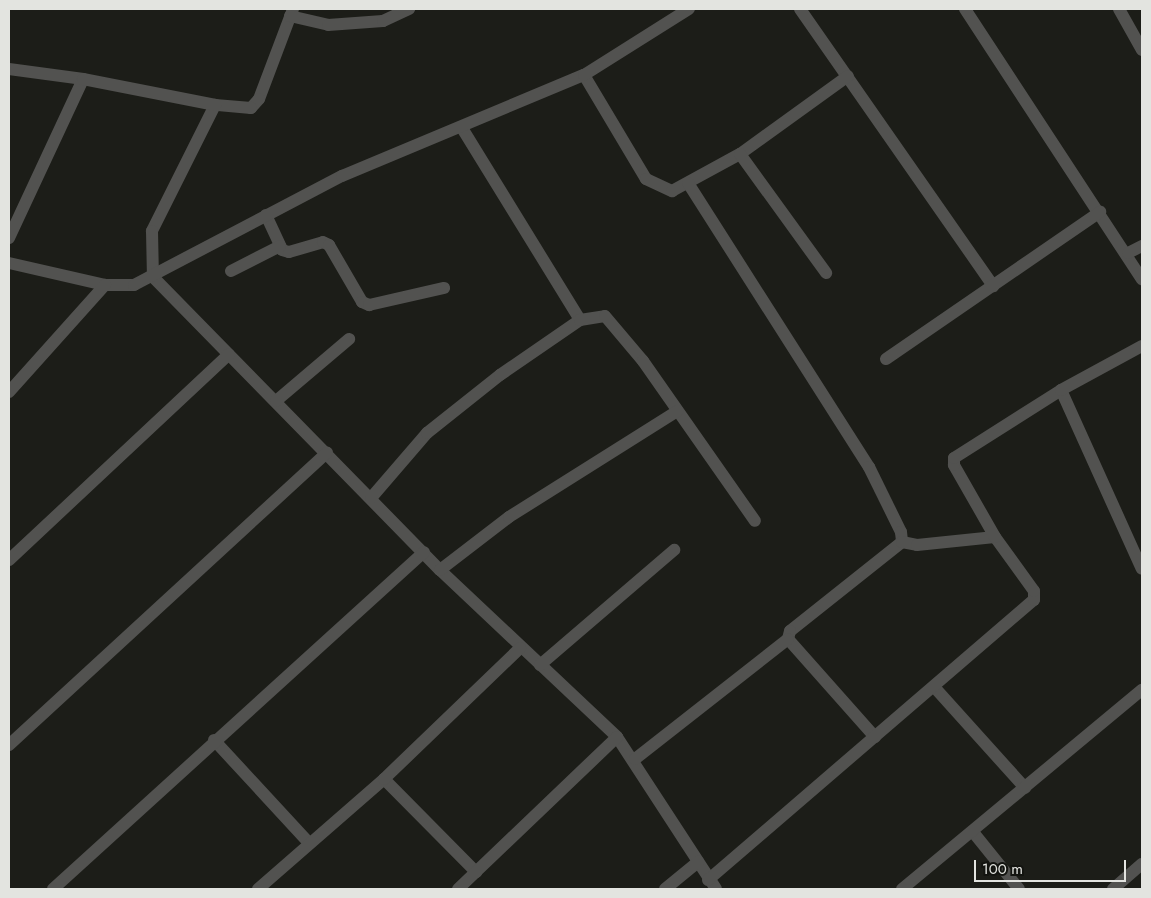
<!DOCTYPE html>
<style>
body{margin:0}
#map{position:relative;width:1151px;height:898px;overflow:hidden;background:#1c1d18;font-family:Jost,sans-serif}
div>[style]{position:absolute}
.minor>*{height:12px;margin:-6px;padding:0 6px;transform-origin:6px;border-radius:6px;background:#525250}
span{translate:-50% -50%;white-space:nowrap;text-align:center;line-height:1.15;-webkit-text-stroke:4.5px #131410;paint-order:stroke}
.frame{position:absolute;inset:0;border:10px solid #e3e4e0;pointer-events:none}
.scale{position:absolute;left:974px;top:860px;width:152px;height:22px;box-sizing:border-box;border:2px solid #e3e4e0;border-top:0;padding-left:6px;font-size:15px;line-height:18px;white-space:nowrap;color:#e3e4e0;-webkit-text-stroke:4px #131410;paint-order:stroke}
</style>
<div id="map">
<div class="minor">
<i style="left:293px;top:9px;width:96px;rotate:110.7deg"></i>
<i style="left:259px;top:99px;width:12px;rotate:132deg"></i>
<i style="left:251px;top:108px;width:36px;rotate:-175deg"></i>
<i style="left:215px;top:105px;width:141px;rotate:116.6deg"></i>
<i style="left:152px;top:231px;width:46px;rotate:88.8deg"></i>
<i style="left:153px;top:277px;width:410px;rotate:45.6deg"></i>
<i style="left:440px;top:570px;width:243px;rotate:43.3deg"></i>
<i style="left:617px;top:737px;width:181px;rotate:56.9deg"></i>
<i style="left:800px;top:9px;width:338px;rotate:55.1deg"></i>
<i style="left:965px;top:9px;width:323px;rotate:56.8deg"></i>
<i style="left:1119px;top:9px;width:47px;rotate:60.7deg"></i>
<i style="left:290px;top:16px;width:39px;rotate:13deg"></i>
<i style="left:328px;top:25px;width:55px;rotate:-4.2deg"></i>
<i style="left:383px;top:21px;width:29px;rotate:-25deg"></i>
<i style="left:9px;top:69px;width:75px;rotate:7.7deg"></i>
<i style="left:584px;top:75px;width:121px;rotate:59.2deg"></i>
<i style="left:646px;top:179px;width:29px;rotate:25deg"></i>
<i style="left:672px;top:191px;width:77px;rotate:-28.6deg"></i>
<i style="left:740px;top:154px;width:133px;rotate:-35.8deg"></i>
<i style="left:462px;top:128px;width:225px;rotate:58.4deg"></i>
<i style="left:740px;top:154px;width:147px;rotate:54.1deg"></i>
<i style="left:688px;top:183px;width:337px;rotate:57.5deg"></i>
<i style="left:869px;top:467px;width:72px;rotate:63.8deg"></i>
<i style="left:901px;top:532px;width:10px;rotate:84deg"></i>
<i style="left:902px;top:542px;width:143px;rotate:141.5deg"></i>
<i style="left:790px;top:631px;width:8px;rotate:104deg"></i>
<i style="left:788px;top:639px;width:131px;rotate:48.4deg"></i>
<i style="left:266px;top:215px;width:38px;rotate:65deg"></i>
<i style="left:282px;top:250px;width:7px;rotate:16deg"></i>
<i style="left:289px;top:252px;width:35px;rotate:-16deg"></i>
<i style="left:323px;top:242px;width:7px;rotate:27deg"></i>
<i style="left:329px;top:245px;width:66px;rotate:59.9deg"></i>
<i style="left:362px;top:302px;width:8px;rotate:23deg"></i>
<i style="left:369px;top:305px;width:77px;rotate:-12.8deg"></i>
<i style="left:9px;top:238px;width:175px;rotate:-65deg"></i>
<i style="left:83px;top:79px;width:135px;rotate:11.1deg"></i>
<i style="left:1128px;top:253px;width:16px;rotate:-27deg"></i>
<i style="left:9px;top:263px;width:98px;rotate:12.9deg"></i>
<i style="left:105px;top:285px;width:29px"></i>
<i style="left:134px;top:285px;width:235px;rotate:-27.7deg"></i>
<i style="left:342px;top:176px;width:262px;rotate:-22.7deg"></i>
<i style="left:584px;top:75px;width:124px;rotate:-32.2deg"></i>
<i style="left:231px;top:271px;width:55px;rotate:-27deg"></i>
<i style="left:886px;top:359px;width:260px;rotate:-34.5deg"></i>
<i style="left:1061px;top:390px;width:196px;rotate:65.7deg"></i>
<i style="left:9px;top:392px;width:144px;rotate:-48.1deg"></i>
<i style="left:276px;top:401px;width:96px;rotate:-40.3deg"></i>
<i style="left:371px;top:498px;width:86px;rotate:-49.3deg"></i>
<i style="left:427px;top:433px;width:93px;rotate:-38.5deg"></i>
<i style="left:500px;top:375px;width:97px;rotate:-34.5deg"></i>
<i style="left:580px;top:320px;width:25px;rotate:-9deg"></i>
<i style="left:605px;top:316px;width:59px;rotate:49.8deg"></i>
<i style="left:643px;top:361px;width:195px;rotate:55deg"></i>
<i style="left:902px;top:542px;width:15px;rotate:11deg"></i>
<i style="left:917px;top:545px;width:78px;rotate:-5.9deg"></i>
<i style="left:9px;top:560px;width:301px;rotate:-43.1deg"></i>
<i style="left:440px;top:570px;width:87px;rotate:-37.5deg"></i>
<i style="left:509px;top:517px;width:199px;rotate:-32.2deg"></i>
<i style="left:540px;top:665px;width:177px;rotate:-40.6deg"></i>
<i style="left:936px;top:689px;width:133px;rotate:48deg"></i>
<i style="left:214px;top:740px;width:140px;rotate:47.3deg"></i>
<i style="left:9px;top:745px;width:432px;rotate:-42.6deg"></i>
<i style="left:635px;top:759px;width:194px;rotate:-38.1deg"></i>
<i style="left:384px;top:779px;width:131px;rotate:45.3deg"></i>
<i style="left:973px;top:832px;width:73px;rotate:51.1deg"></i>
<i style="left:708px;top:880px;width:430px;rotate:-40.7deg"></i>
<i style="left:1034px;top:600px;width:9px;rotate:-90deg"></i>
<i style="left:1034px;top:591px;width:67px;rotate:-125.8deg"></i>
<i style="left:995px;top:537px;width:83px;rotate:-119.7deg"></i>
<i style="left:954px;top:465px;width:7px;rotate:-90deg"></i>
<i style="left:954px;top:458px;width:127px;rotate:-32.4deg"></i>
<i style="left:1061px;top:390px;width:92px;rotate:-28.5deg"></i>
<i style="left:53px;top:889px;width:501px;rotate:-42.25deg"></i>
<i style="left:258px;top:889px;width:167px;rotate:-41.1deg"></i>
<i style="left:384px;top:779px;width:189px;rotate:-43.9deg"></i>
<i style="left:458px;top:889px;width:220px;rotate:-43.7deg"></i>
<i style="left:665px;top:889px;width:43px;rotate:-39.3deg"></i>
<i style="left:902px;top:889px;width:312px;rotate:-39.7deg"></i>
<i style="left:1113px;top:889px;width:38px;rotate:-41deg"></i>
</div>
<div class="frame"></div>
<div class="scale">100 m</div>
</div>
